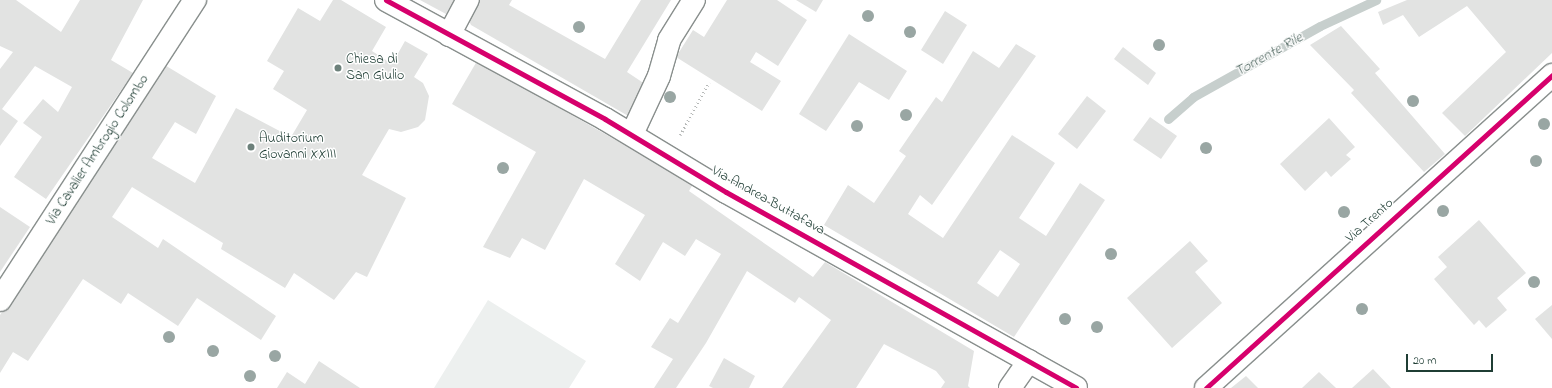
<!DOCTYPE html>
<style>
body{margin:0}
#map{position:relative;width:1552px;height:388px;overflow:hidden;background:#fff;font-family:"Indie Flower",sans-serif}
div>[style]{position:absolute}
.built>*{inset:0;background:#edf0ef}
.stream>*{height:9px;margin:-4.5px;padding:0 4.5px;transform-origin:4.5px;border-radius:4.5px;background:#c7cfcd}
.building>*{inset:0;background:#e2e3e2}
.path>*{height:2.5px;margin-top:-1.25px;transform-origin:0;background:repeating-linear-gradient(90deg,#b6b9b8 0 1px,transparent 0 4px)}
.roads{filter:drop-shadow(1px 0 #898f8d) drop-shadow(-1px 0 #898f8d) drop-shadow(0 1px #898f8d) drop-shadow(0 -1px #898f8d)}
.minor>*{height:22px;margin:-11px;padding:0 11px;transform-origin:11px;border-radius:11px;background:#fff}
.cycleway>*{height:5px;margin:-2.5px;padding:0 2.5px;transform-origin:2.5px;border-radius:2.5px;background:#d6006c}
.trees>*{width:12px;height:12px;margin:-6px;border-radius:50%;background:#99a6a3}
.dots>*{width:11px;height:11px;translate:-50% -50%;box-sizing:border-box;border:2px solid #fff;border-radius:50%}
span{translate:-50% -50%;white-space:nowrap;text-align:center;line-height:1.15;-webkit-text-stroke:3px #fff;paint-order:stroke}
.poi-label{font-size:14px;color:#1f3d34}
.left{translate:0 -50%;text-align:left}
.street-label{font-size:14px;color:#1f3d34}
.water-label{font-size:15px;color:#4a625b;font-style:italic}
.scale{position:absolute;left:1406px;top:354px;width:87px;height:18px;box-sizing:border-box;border:2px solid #1f3d34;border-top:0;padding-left:5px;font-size:12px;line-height:14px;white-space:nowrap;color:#1f3d34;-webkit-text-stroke:3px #fff;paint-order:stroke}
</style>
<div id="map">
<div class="built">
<i style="clip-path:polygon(488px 300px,586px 361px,569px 388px,434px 388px)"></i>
</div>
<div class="stream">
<i style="left:1168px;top:119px;width:33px;rotate:-41deg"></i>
<i style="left:1193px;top:97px;width:145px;rotate:-29.2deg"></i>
<i style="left:1320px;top:26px;width:62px;rotate:-24.9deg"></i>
</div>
<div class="building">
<i style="clip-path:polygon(0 0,16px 0,61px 32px,80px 0,143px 0,111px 60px,133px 73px,46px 199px,14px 177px,42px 137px,23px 123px,43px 99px,58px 112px,72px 87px,35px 66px,2px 109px,18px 121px,0 146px,0 69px,13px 52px,0 46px)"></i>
<i style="clip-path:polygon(333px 0,341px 0,386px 27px,372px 51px,392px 64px,405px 41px,428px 54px,414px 77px,423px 83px,429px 96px,425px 120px,418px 127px,401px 132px,389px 129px,362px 175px,406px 198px,367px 277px,356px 272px,334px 300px,294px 273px,285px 288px,221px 249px,223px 243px,132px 187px,112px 217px,158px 248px,163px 239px,276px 316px,261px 340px,197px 298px,178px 326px,128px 293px,121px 304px,83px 279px,28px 361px,13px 352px,0 373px,0 315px,163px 64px,216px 96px,196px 134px,175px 122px,152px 158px,195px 183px,236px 108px,291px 137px,307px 110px,273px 89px,284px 71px,267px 61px,298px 8px,320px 21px)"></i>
<i style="clip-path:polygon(420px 0,454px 0,446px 14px)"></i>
<i style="clip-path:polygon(477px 0,512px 0,509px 5px,605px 59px,641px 0,671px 0,627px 72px,648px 86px,630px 117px,471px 25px,467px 17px)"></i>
<i style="clip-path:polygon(727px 0,777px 0,807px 20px,778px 66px,756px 52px,750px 62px,781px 81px,762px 111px,676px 57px,693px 30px,704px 37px)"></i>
<i style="clip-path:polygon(796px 0,823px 0,816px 12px)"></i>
<i style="clip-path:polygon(1407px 0,1552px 0,1552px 53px,1465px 136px,1442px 113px,1506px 52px,1467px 6px,1419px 37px,1403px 15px,1383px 25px,1378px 12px)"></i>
<i style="clip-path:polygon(945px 11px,967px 25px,943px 64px,921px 50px)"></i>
<i style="clip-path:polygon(1341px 26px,1380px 69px,1375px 73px,1445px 154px,1424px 172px,1351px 93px,1354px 90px,1310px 45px)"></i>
<i style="clip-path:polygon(849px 34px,907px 71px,889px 100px,859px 82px,826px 131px,799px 114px)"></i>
<i style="clip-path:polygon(evenodd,1016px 44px,1036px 56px,932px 205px,920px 195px,908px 214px,943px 238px,1012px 135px,1055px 163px,1019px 218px,1046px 236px,1080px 183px,1105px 200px,1014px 337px,824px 225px,848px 185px,874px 203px,906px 156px,899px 151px,936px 97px,942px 102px,973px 51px,999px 68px,1016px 44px,1000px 250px,1020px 264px,998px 297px,977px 283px,1000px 250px)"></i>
<i style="clip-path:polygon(1123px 47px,1156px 73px,1148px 85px,1114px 59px)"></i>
<i style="clip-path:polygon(477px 61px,693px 184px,689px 191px,813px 277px,825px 262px,974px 351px,968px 386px,970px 388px,941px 388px,945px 382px,936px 371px,884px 344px,856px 388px,782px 388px,831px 320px,799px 297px,795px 303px,747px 271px,706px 343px,676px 388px,654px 388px,673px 359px,651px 347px,670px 318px,678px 323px,721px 254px,696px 239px,685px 256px,663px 242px,640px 281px,615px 264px,645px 215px,584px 179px,545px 250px,522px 238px,510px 258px,483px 247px,536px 152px,452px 104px)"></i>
<i style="clip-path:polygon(1087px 96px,1106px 111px,1077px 149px,1058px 134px)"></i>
<i style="clip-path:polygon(1150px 117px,1177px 136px,1161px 159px,1133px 140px)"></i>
<i style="clip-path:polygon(1329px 118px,1355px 147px,1346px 155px,1351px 159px,1331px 177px,1326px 171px,1305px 191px,1280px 164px)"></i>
<i style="clip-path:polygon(0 207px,30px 227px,0 272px)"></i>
<i style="clip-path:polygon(1479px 220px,1526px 273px,1497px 298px,1507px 310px,1486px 328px,1479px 320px,1474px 325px,1434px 279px,1447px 267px,1438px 257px)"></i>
<i style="clip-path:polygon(1190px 241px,1208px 261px,1195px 272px,1222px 303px,1172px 348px,1127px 298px)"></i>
<i style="clip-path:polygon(1552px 305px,1552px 339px,1535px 319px)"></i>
<i style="clip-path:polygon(724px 358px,755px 376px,749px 388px,713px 388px,709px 386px)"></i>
<i style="clip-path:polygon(319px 361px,360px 388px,277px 388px,287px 372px,305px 384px)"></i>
<i style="clip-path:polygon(1373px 369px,1391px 388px,1352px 388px)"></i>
<i style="clip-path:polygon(1319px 372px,1336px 388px,1302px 388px)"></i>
<i style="clip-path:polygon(1246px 376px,1258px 388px,1231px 388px)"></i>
</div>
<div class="path">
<i style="left:680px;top:135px;width:60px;rotate:-61.3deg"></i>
</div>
<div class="roads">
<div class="minor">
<i style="left:386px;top:0;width:249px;rotate:28.5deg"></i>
<i style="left:605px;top:119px;width:141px;rotate:31.1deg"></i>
<i style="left:726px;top:192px;width:401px;rotate:29.2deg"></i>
<i style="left:449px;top:35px;width:40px;rotate:-62deg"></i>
<i style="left:632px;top:134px;width:64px;rotate:-65deg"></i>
<i style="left:659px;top:76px;width:37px;rotate:-74deg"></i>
<i style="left:669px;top:40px;width:47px;rotate:-58deg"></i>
<i style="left:0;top:300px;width:358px;rotate:-57deg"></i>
<i style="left:1010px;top:388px;width:33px;rotate:-55deg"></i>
<i style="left:1206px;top:388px;width:467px;rotate:-42.1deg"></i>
</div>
</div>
<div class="cycleway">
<i style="left:386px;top:0;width:249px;rotate:28.5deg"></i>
<i style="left:605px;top:119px;width:141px;rotate:31.1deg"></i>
<i style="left:726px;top:192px;width:401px;rotate:29.2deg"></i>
<i style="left:1206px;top:388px;width:467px;rotate:-42.1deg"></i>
</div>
<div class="trees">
<i style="left:868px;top:16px"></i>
<i style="left:579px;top:27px"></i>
<i style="left:910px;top:32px"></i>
<i style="left:1159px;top:45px"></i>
<i style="left:670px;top:97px"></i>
<i style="left:1413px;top:101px"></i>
<i style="left:906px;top:115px"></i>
<i style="left:1544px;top:124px"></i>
<i style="left:857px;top:126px"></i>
<i style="left:1206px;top:148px"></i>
<i style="left:1536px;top:161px"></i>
<i style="left:503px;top:168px"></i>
<i style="left:1443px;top:211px"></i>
<i style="left:1344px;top:212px"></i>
<i style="left:1111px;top:254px"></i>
<i style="left:1534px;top:282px"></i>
<i style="left:1362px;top:309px"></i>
<i style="left:1065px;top:319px"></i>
<i style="left:1097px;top:327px"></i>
<i style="left:169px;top:337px"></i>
<i style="left:213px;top:351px"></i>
<i style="left:275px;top:356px"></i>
<i style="left:250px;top:376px"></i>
</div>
<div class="dots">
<i style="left:338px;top:68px;background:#6d817b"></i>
<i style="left:251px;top:147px;background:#6d817b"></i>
</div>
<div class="poi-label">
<span class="left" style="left:346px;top:68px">Chiesa di<br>San Giulio</span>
<span class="left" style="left:259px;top:147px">Auditorium<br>Giovanni XXIII</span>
</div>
<div class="street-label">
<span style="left:98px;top:150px;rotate:-57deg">Via Cavalier Ambrogio Colombo</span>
<span style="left:768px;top:201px;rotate:29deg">Via Andrea Buttafava</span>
<span style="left:1370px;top:221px;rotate:-42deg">Via Trento</span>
</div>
<div class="water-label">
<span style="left:1269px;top:55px;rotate:-29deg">Torrente Rile</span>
</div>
<div class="scale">20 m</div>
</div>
